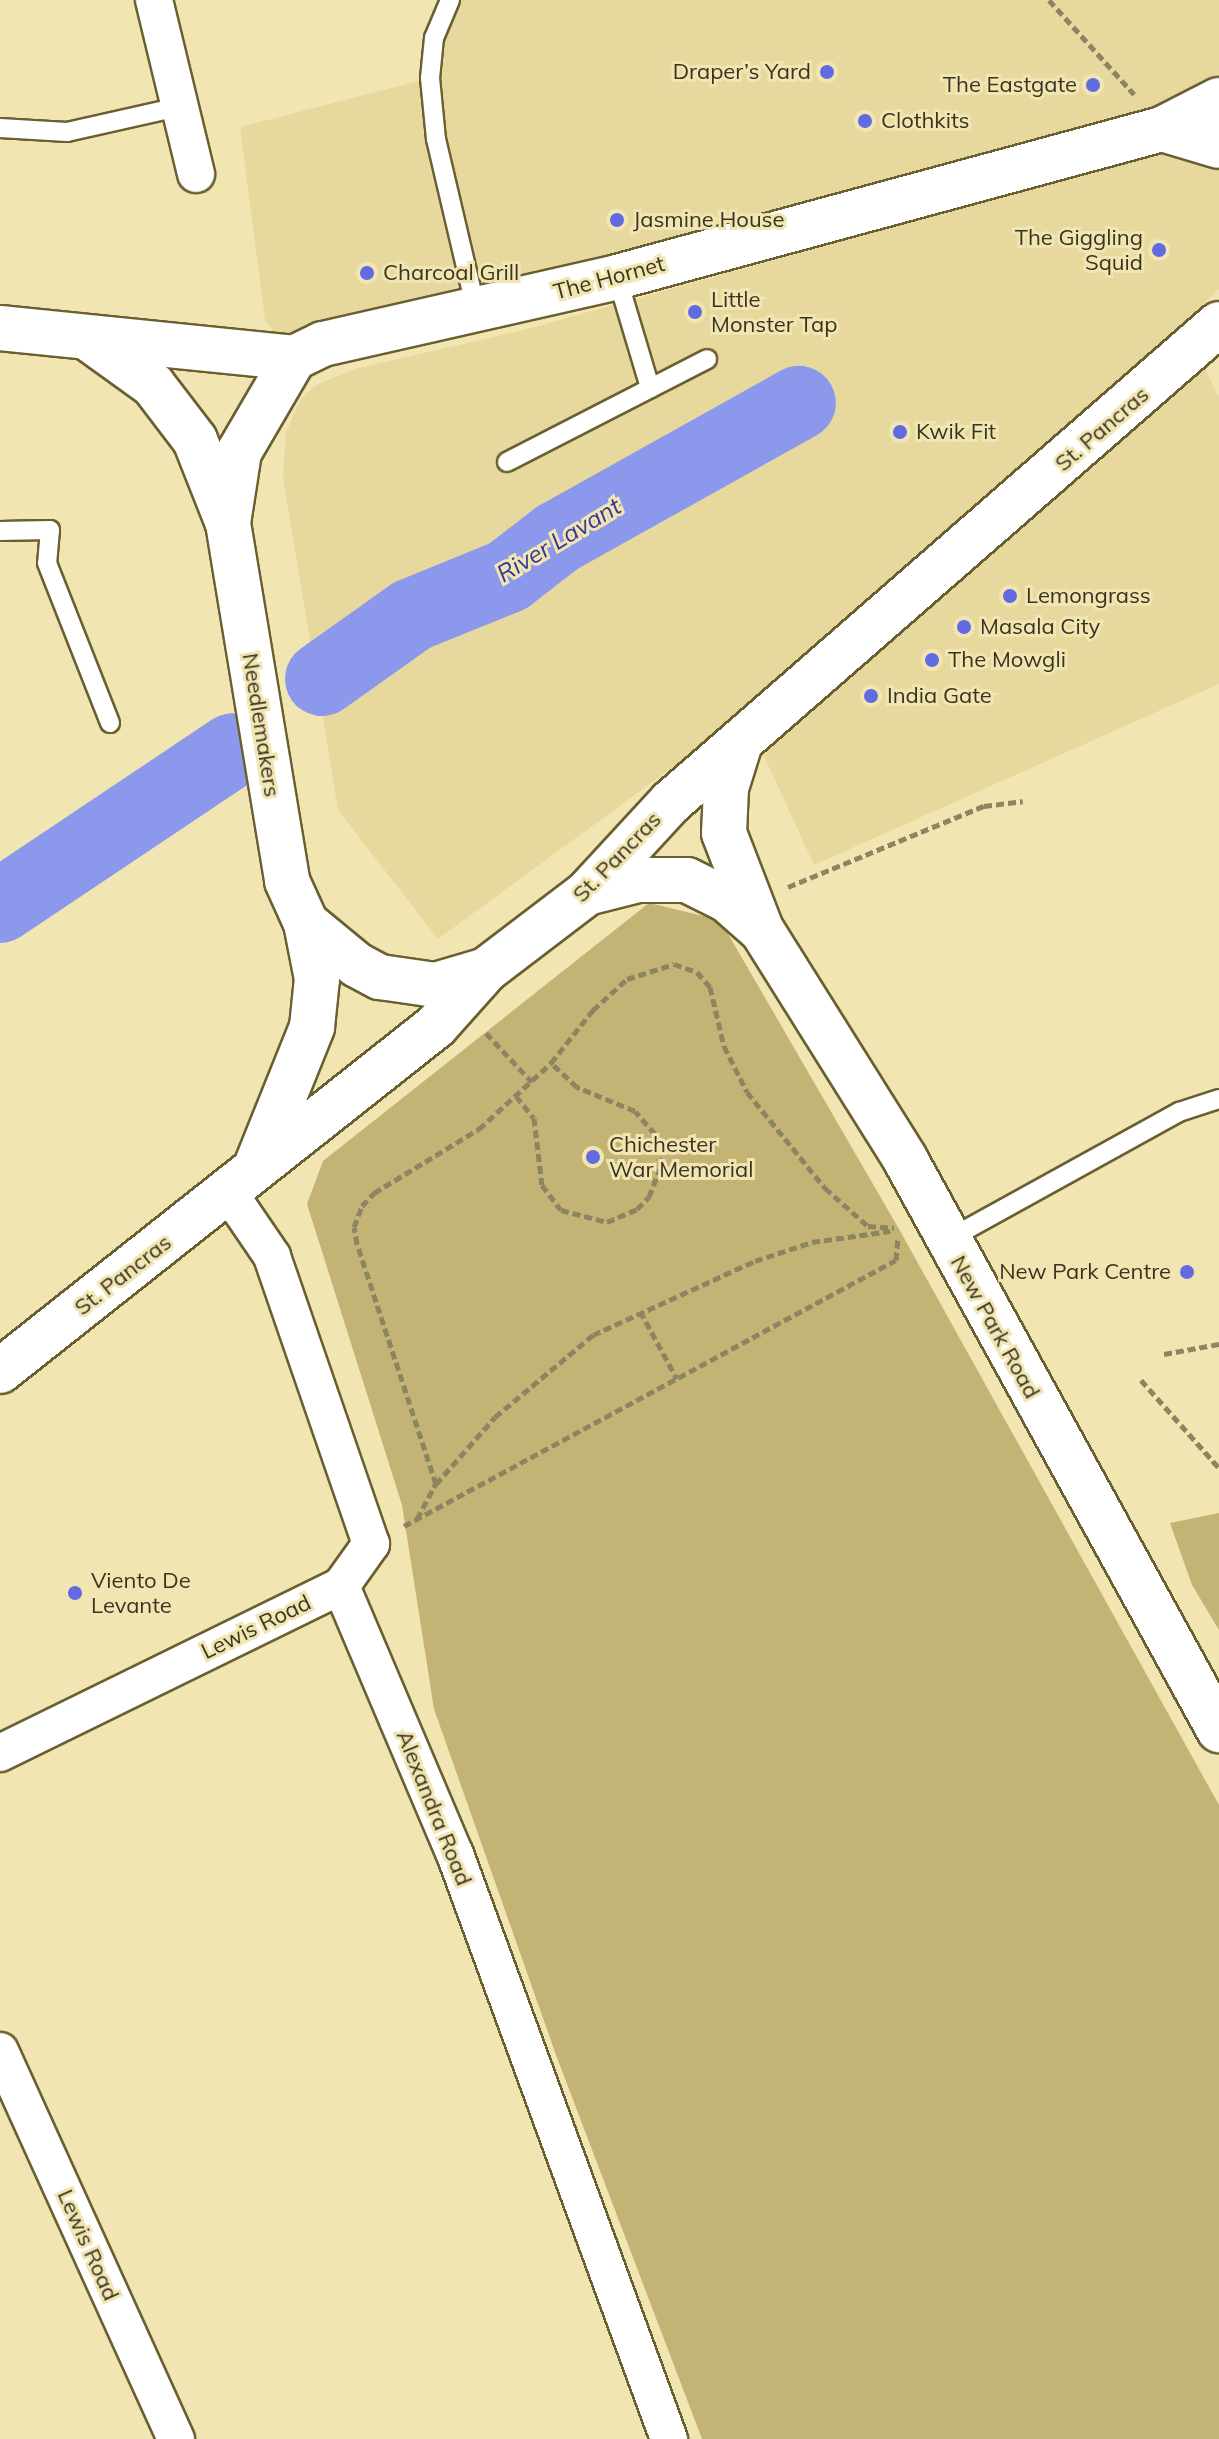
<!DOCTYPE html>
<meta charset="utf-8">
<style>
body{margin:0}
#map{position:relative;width:1219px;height:2439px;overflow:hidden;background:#f1e5b2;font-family:Mulish,sans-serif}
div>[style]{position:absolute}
.built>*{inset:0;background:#e7d99e}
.green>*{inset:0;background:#c3b475}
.river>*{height:74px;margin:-37px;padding:0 37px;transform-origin:37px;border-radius:37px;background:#8b98eb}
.path>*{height:5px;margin-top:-2.5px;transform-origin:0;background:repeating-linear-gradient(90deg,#8d8462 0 8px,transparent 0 12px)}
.roads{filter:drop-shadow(2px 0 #6a5f31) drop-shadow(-2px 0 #6a5f31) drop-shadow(0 2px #6a5f31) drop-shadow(0 -2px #6a5f31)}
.lane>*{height:18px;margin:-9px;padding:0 9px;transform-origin:9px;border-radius:9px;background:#fff}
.street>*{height:36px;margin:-18px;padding:0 18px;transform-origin:18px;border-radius:18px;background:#fff}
.primary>*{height:44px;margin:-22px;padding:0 22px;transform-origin:22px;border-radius:22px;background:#fff}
.dots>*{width:22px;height:22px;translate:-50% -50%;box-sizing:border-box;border:4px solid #f1e5b2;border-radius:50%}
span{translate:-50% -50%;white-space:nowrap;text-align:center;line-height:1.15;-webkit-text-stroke:6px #f1e5b2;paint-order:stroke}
.poi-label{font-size:22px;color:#393420}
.right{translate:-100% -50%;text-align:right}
.left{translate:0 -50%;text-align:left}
.street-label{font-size:22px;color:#393420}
.water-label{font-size:24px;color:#363797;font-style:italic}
</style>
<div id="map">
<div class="built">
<i style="clip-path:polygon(450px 0,1219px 0,1219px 137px,294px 358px,265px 320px,240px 127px,430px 78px)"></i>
<i style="clip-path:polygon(1176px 148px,1219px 166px,1219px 289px,1071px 428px,729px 726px,438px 939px,338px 810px,283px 478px,286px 432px,301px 399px,316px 385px,354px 369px,524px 330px)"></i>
<i style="clip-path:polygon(1195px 347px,1219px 398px,1219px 684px,814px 865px,753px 732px)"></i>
</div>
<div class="green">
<i style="clip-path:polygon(649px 903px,720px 920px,899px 1229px,1219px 1805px,1219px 2439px,702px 2439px,556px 2055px,434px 1709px,402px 1505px,307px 1204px,323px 1161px)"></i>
<i style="clip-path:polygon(1219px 1513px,1219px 1630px,1192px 1585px,1170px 1523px)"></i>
</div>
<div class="river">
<i style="left:322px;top:679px;width:110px;rotate:-35.4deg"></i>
<i style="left:412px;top:615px;width:104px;rotate:-22.1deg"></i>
<i style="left:508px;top:576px;width:62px;rotate:-37.8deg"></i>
<i style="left:557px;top:538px;width:277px;rotate:-29.2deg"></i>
<i style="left:0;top:906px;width:280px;rotate:-33.8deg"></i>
</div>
<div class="path">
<i style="left:1049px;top:0;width:127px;rotate:47.9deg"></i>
<i style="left:788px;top:887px;width:212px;rotate:-22.5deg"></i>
<i style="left:984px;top:806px;width:39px;rotate:-7deg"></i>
<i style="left:486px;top:1033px;width:67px;rotate:46.8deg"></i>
<i style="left:516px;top:1096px;width:28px;rotate:51deg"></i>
<i style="left:534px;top:1118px;width:67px;rotate:83.2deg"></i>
<i style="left:542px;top:1185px;width:31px;rotate:53deg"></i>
<i style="left:561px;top:1210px;width:48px;rotate:14.6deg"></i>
<i style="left:607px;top:1222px;width:33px;rotate:-23deg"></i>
<i style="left:637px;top:1209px;width:17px;rotate:-45deg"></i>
<i style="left:649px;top:1197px;width:33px;rotate:-69deg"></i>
<i style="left:661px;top:1166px;width:33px;rotate:-101deg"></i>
<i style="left:655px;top:1134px;width:30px;rotate:-131deg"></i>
<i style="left:635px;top:1111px;width:63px;rotate:-157.5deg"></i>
<i style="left:577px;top:1087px;width:35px;rotate:-137deg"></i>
<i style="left:640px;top:1311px;width:77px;rotate:61.4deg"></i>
<i style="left:1164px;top:1354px;width:56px;rotate:-10.3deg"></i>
<i style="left:1141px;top:1380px;width:118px;rotate:48.4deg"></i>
<i style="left:436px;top:1484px;width:253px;rotate:-108.2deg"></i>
<i style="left:357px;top:1244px;width:17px;rotate:-100deg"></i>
<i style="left:354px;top:1227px;width:22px;rotate:-69deg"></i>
<i style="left:362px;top:1206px;width:18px;rotate:-47deg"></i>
<i style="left:374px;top:1193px;width:123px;rotate:-31.4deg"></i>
<i style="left:479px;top:1129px;width:98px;rotate:-42.5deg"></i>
<i style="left:551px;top:1063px;width:68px;rotate:-51.6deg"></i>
<i style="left:593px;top:1010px;width:46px;rotate:-42.4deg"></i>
<i style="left:627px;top:979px;width:49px;rotate:-17.7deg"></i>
<i style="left:674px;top:964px;width:24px;rotate:19deg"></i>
<i style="left:697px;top:972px;width:20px;rotate:49deg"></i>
<i style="left:710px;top:987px;width:61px;rotate:76.7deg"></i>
<i style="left:724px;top:1046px;width:51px;rotate:63.4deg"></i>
<i style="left:747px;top:1092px;width:124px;rotate:50.9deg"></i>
<i style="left:825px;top:1188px;width:57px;rotate:41.5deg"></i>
<i style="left:868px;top:1226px;width:26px;rotate:4deg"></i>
<i style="left:417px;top:1519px;width:40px;rotate:-62deg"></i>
<i style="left:436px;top:1484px;width:89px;rotate:-48.6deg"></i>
<i style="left:495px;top:1417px;width:128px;rotate:-39.9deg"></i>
<i style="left:593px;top:1335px;width:178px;rotate:-24.6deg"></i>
<i style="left:755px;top:1261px;width:60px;rotate:-18.4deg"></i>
<i style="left:812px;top:1242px;width:79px;rotate:-8deg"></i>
<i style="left:404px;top:1526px;width:559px;rotate:-28.4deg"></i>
<i style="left:896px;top:1260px;width:23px;rotate:-85deg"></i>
</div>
<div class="roads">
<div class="lane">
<i style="left:450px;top:0;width:41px;rotate:112.8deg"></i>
<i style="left:434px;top:38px;width:40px;rotate:95.7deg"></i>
<i style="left:430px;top:78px;width:61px;rotate:84.4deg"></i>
<i style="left:436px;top:139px;width:175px;rotate:76.8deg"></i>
<i style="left:0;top:128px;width:67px;rotate:3.4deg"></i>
<i style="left:67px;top:132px;width:114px;rotate:-12.7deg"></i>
<i style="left:617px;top:277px;width:116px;rotate:73.4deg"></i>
<i style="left:507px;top:462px;width:225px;rotate:-27.2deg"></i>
<i style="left:0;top:531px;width:50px;rotate:-1.1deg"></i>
<i style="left:50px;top:530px;width:33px;rotate:95deg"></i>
<i style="left:47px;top:563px;width:172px;rotate:68.5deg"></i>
<i style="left:949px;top:1239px;width:263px;rotate:-28.9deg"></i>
<i style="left:1179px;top:1112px;width:42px;rotate:-18deg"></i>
</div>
<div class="street">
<i style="left:154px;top:0;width:179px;rotate:76.4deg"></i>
<i style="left:341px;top:1586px;width:291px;rotate:67deg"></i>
<i style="left:455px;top:1854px;width:623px;rotate:69.91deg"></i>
<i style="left:0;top:1753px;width:380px;rotate:-26.1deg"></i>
<i style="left:341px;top:1586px;width:52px;rotate:-54.5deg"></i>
<i style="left:371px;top:1544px;width:305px;rotate:-109deg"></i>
<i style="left:272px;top:1256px;width:76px;rotate:-124.3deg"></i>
<i style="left:0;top:2051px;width:426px;rotate:65.6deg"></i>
</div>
<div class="primary">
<i style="left:1162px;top:129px;width:59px;rotate:16.6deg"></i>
<i style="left:0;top:328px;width:296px;rotate:5.8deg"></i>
<i style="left:294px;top:358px;width:32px;rotate:-26deg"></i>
<i style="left:323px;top:344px;width:302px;rotate:-12.8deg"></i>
<i style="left:617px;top:277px;width:565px;rotate:-15.19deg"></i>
<i style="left:1162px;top:129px;width:64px;rotate:-27deg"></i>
<i style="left:89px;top:339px;width:79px;rotate:35.7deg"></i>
<i style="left:153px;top:385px;width:69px;rotate:52.6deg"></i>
<i style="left:195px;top:440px;width:87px;rotate:68.4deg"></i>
<i style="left:294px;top:358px;width:109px;rotate:120.3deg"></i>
<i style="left:239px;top:452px;width:72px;rotate:98.8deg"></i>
<i style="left:228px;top:523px;width:363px;rotate:80.6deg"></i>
<i style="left:287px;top:881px;width:46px;rotate:65.7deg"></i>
<i style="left:306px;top:923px;width:66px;rotate:39.5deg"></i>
<i style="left:357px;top:965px;width:26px;rotate:28deg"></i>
<i style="left:380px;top:977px;width:56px;rotate:8.3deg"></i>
<i style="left:435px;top:985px;width:53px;rotate:-16.4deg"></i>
<i style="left:740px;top:743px;width:47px;rotate:107.3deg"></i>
<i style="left:726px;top:788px;width:45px;rotate:92.5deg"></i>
<i style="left:724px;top:833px;width:103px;rotate:68.9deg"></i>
<i style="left:761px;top:929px;width:271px;rotate:57.9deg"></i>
<i style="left:905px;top:1159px;width:652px;rotate:61.19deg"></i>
<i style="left:587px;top:893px;width:53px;rotate:-14.3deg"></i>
<i style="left:638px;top:880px;width:49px"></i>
<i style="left:687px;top:880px;width:45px;rotate:26.6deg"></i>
<i style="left:727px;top:900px;width:43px;rotate:41.2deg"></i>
<i style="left:257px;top:1164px;width:148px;rotate:-68.1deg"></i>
<i style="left:312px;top:1027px;width:48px;rotate:-84.1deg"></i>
<i style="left:317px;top:979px;width:57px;rotate:-101.1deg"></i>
<i style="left:0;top:1371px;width:556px;rotate:-38.35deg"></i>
<i style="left:436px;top:1026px;width:75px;rotate:-48.2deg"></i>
<i style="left:486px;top:970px;width:127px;rotate:-37.3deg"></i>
<i style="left:587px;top:893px;width:124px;rotate:-47.3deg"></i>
<i style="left:671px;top:802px;width:727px;rotate:-41.1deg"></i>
</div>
</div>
<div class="dots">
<i style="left:827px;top:72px;background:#626ae2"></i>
<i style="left:1093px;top:85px;background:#626ae2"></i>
<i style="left:865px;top:121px;background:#626ae2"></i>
<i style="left:617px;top:220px;background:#626ae2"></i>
<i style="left:1159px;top:250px;background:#626ae2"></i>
<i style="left:367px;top:273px;background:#626ae2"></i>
<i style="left:695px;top:312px;background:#626ae2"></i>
<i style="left:900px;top:432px;background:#626ae2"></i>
<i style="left:1010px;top:596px;background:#626ae2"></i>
<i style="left:964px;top:627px;background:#626ae2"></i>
<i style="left:932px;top:660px;background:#626ae2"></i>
<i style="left:871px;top:696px;background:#626ae2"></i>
<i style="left:593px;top:1157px;background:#626ae2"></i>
<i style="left:1187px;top:1272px;background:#626ae2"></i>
<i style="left:75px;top:1593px;background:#626ae2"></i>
</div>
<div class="poi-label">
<span class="right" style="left:811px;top:72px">Draper’s Yard</span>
<span class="right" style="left:1077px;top:85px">The Eastgate</span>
<span class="left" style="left:881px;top:121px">Clothkits</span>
<span class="left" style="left:633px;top:220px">Jasmine House</span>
<span class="right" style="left:1143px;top:250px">The Giggling<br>Squid</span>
<span class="left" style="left:383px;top:273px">Charcoal Grill</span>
<span class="left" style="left:711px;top:312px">Little<br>Monster Tap</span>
<span class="left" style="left:916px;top:432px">Kwik Fit</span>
<span class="left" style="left:1026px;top:596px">Lemongrass</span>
<span class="left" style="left:980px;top:627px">Masala City</span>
<span class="left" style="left:948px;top:660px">The Mowgli</span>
<span class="left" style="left:887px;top:696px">India Gate</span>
<span class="left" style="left:609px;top:1157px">Chichester<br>War Memorial</span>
<span class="right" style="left:1171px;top:1272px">New Park Centre</span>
<span class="left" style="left:91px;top:1593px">Viento De<br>Levante</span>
</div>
<div class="street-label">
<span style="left:609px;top:278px;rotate:-15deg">The Hornet</span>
<span style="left:1102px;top:429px;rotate:-41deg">St. Pancras</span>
<span style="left:261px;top:725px;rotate:81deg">Needlemakers</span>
<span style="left:617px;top:857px;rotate:-46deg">St. Pancras</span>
<span style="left:123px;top:1275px;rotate:-38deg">St. Pancras</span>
<span style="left:995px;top:1327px;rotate:61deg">New Park Road</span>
<span style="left:256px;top:1627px;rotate:-26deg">Lewis Road</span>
<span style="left:434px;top:1808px;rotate:68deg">Alexandra Road</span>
<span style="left:88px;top:2245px;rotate:66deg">Lewis Road</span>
</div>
<div class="water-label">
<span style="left:559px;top:540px;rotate:-31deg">River Lavant</span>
</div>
</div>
